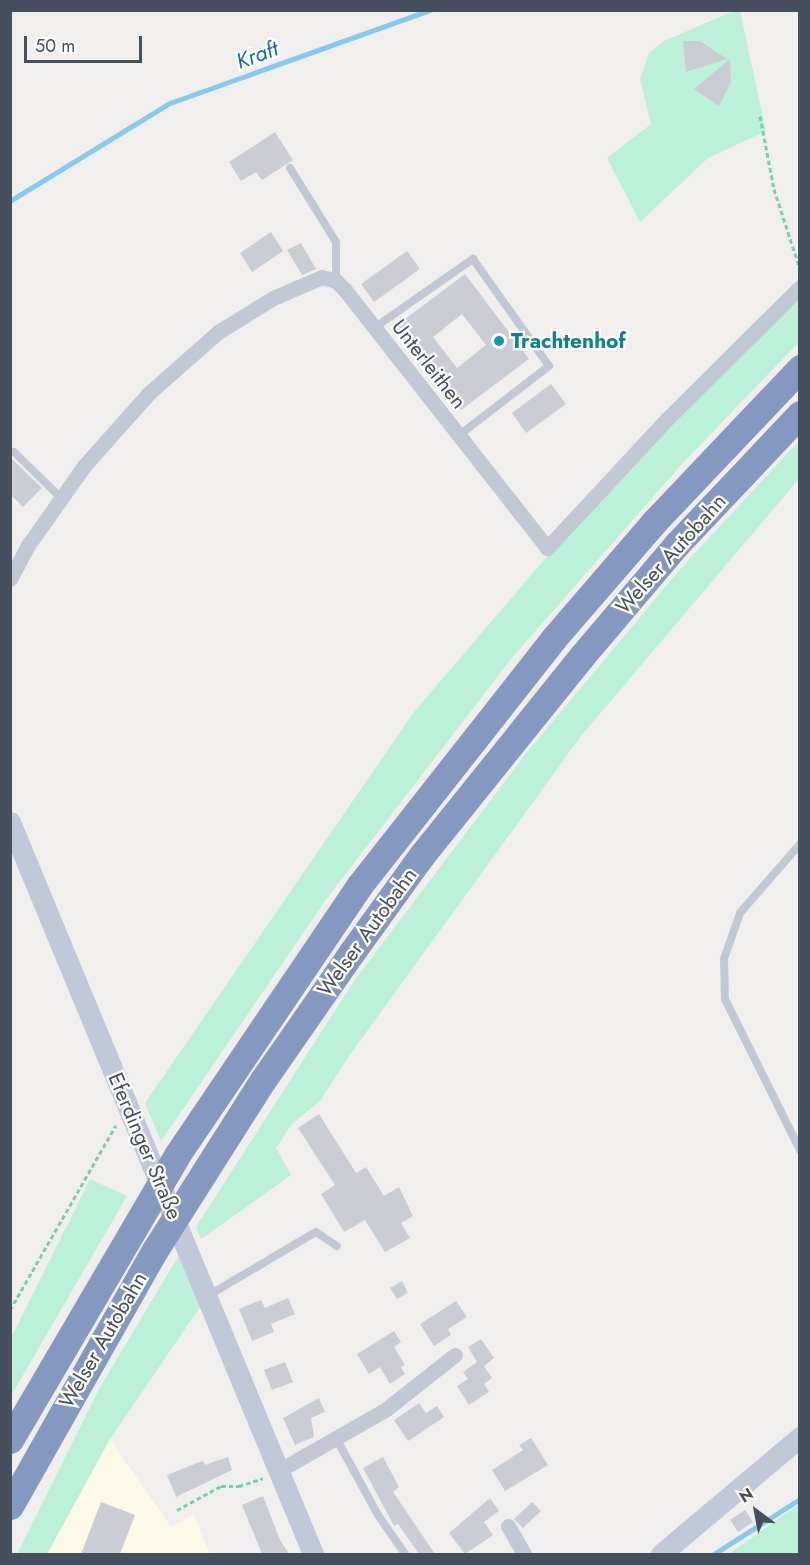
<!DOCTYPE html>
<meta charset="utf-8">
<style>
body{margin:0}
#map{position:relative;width:810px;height:1565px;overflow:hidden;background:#f1efee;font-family:Jost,sans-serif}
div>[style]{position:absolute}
.commercial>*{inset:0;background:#fcf9e7}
.green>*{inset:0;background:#bcf0d8}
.stream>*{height:4.5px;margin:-2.25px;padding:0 2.25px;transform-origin:2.25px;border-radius:2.25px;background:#87caee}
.building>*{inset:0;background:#cacdd4}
.path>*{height:3px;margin-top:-1.5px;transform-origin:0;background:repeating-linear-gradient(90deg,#73cfaf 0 4.5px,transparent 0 7.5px)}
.lane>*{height:8px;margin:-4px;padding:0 4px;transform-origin:4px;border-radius:4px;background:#c2c8d4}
.street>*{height:15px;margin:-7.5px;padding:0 7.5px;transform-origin:7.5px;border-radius:7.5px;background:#c2c8d4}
.secondary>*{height:21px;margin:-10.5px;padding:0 10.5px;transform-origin:10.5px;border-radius:10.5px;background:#c1c8d8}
.highway>*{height:27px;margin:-13.5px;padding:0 13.5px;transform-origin:13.5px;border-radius:13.5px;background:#8598bf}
.dots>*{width:16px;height:16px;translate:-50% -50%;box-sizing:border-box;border:3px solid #fff;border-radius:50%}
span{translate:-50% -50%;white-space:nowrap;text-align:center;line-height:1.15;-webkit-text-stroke:4.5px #fff;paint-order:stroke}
.culture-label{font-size:21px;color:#0d838f;font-weight:700}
.left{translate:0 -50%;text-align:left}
.street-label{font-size:21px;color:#464f5d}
.water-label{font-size:22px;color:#0872ae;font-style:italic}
.frame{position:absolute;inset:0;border:12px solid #464f5d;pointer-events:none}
.north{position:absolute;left:726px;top:1481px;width:60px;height:60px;-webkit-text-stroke:4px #fff;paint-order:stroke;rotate:328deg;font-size:16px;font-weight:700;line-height:24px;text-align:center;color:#464f5d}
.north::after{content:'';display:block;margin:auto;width:21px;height:27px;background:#464f5d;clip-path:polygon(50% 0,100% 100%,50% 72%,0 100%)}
.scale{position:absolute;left:24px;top:36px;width:118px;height:27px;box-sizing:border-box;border:3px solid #464f5d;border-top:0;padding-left:8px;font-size:18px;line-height:21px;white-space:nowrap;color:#464f5d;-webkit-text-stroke:4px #fff;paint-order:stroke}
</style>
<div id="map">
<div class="commercial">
<i style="clip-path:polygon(110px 1439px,171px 1527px,194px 1514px,210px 1554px,47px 1554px)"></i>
</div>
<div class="green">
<i style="clip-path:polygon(734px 11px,740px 11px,766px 131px,708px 158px,640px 222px,607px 158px,651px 124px,640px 79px,649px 53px,664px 41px)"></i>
<i style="clip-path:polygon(799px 294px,799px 342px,682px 464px,511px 659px,325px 901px,161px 1141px,145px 1103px,414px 712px,544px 560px,701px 391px)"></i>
<i style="clip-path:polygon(799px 441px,799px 479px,581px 736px,349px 1056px,320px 1101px,292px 1124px,276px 1148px,291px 1175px,201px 1239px,196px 1227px,354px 981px,527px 752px,682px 567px)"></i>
<i style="clip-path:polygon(90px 1179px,127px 1196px,11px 1396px,11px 1338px)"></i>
<i style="clip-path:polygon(179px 1255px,200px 1307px,110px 1439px,47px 1554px,17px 1554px,99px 1389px)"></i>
<i style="clip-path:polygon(799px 1504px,799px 1554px,728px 1554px,729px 1554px)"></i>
</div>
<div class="stream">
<i style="left:10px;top:201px;width:188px;rotate:-31.5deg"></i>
<i style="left:170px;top:103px;width:276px;rotate:-19.7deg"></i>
<i style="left:714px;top:1554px;width:102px;rotate:-32.6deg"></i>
</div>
<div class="building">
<i style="clip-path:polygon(683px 41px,700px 41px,727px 59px,686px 72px)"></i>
<i style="clip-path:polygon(730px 59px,731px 82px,719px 106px,694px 89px)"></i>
<i style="clip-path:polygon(275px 132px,293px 160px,262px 180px,256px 172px,241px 181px,229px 162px)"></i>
<i style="clip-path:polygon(271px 232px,283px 251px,252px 272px,240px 253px)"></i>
<i style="clip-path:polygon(301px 243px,316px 269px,302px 275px,287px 250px)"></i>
<i style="clip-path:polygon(407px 251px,420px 269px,374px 302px,361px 284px)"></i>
<i style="clip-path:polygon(evenodd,465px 274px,529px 359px,461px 410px,397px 325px,465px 274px,462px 314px,486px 345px,457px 368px,433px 337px,462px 314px)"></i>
<i style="clip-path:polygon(551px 384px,566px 404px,526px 433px,512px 413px)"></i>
<i style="clip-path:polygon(10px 457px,42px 488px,23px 507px,10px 494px)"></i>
<i style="clip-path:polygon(319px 1114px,356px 1173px,366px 1167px,384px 1196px,399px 1187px,413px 1216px,401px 1223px,410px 1238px,385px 1252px,365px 1220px,344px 1232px,321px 1194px,335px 1185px,298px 1128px)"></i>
<i style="clip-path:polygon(402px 1281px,408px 1293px,397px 1299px,390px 1288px)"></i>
<i style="clip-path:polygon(288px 1298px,295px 1314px,271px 1324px,274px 1332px,252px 1341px,239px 1309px,261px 1300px,265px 1308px)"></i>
<i style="clip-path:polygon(456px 1301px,467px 1317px,448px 1329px,451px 1335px,434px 1346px,420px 1324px)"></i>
<i style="clip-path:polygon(394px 1331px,401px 1342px,394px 1347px,405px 1365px,401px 1367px,405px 1374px,390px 1384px,380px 1367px,369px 1374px,357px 1354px)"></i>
<i style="clip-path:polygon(481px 1339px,494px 1358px,484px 1366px,492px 1378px,484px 1384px,489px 1392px,469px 1405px,457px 1386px,468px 1379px,463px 1372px,477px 1362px,468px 1347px)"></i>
<i style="clip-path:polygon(285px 1362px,293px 1382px,272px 1390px,264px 1370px)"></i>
<i style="clip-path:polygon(319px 1398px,325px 1412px,311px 1418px,314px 1437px,295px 1445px,283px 1418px)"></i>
<i style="clip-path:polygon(419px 1403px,426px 1413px,437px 1406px,444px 1417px,408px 1441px,394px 1420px)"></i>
<i style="clip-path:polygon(531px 1438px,548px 1465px,505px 1491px,492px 1470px,523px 1450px,519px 1445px)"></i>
<i style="clip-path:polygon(228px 1457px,232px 1470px,176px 1497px,167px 1475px,197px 1463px,203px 1461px,205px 1465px)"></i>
<i style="clip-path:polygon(383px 1457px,399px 1487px,393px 1492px,435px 1554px,419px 1554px,398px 1524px,394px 1526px,363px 1468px)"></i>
<i style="clip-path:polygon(263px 1496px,280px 1540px,289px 1554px,262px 1554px,242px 1505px)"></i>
<i style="clip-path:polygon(490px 1498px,499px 1511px,484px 1522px,493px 1535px,465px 1554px,449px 1533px)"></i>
<i style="clip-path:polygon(101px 1502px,135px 1515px,120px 1554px,81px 1554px)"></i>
<i style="clip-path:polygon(532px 1502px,541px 1511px,523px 1528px,514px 1519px)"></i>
<i style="clip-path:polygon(745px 1510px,753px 1522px,738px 1532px,730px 1520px)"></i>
</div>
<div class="path">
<i style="left:760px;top:116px;width:74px;rotate:79.1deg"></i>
<i style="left:774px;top:189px;width:84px;rotate:72deg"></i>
<i style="left:10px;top:1310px;width:213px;rotate:-60.2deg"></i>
<i style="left:177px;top:1510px;width:50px;rotate:-28.6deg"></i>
<i style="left:221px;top:1486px;width:18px"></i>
<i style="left:239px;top:1486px;width:25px;rotate:-18deg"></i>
</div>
<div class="lane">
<i style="left:290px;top:168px;width:87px;rotate:58.1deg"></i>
<i style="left:336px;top:242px;width:39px;rotate:90deg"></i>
<i style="left:374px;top:328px;width:121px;rotate:-34.9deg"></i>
<i style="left:473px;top:259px;width:131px;rotate:54.6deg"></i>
<i style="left:549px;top:366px;width:115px;rotate:142.4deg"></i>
<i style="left:14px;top:452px;width:66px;rotate:44.4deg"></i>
<i style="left:800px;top:844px;width:91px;rotate:131deg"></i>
<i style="left:740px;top:913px;width:49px;rotate:109.2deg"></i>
<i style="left:724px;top:959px;width:40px;rotate:88.6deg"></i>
<i style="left:725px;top:999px;width:169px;rotate:63.6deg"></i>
<i style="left:209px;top:1295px;width:124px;rotate:-30.5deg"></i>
<i style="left:316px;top:1232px;width:25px;rotate:34deg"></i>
<i style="left:336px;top:1438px;width:88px;rotate:61.4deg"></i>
<i style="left:378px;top:1515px;width:47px;rotate:55.3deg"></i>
</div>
<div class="street">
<i style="left:10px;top:579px;width:40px;rotate:-62deg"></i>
<i style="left:29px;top:544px;width:95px;rotate:-54.8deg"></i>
<i style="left:84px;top:466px;width:98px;rotate:-48.3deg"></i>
<i style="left:149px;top:393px;width:92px;rotate:-41.5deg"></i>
<i style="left:218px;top:332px;width:65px;rotate:-31.7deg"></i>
<i style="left:273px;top:298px;width:53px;rotate:-23.2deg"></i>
<i style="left:322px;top:277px;width:15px;rotate:16deg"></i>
<i style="left:336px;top:281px;width:13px;rotate:45deg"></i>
<i style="left:345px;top:290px;width:328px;rotate:51.9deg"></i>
<i style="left:547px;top:548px;width:176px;rotate:-47.1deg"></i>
<i style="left:667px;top:419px;width:187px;rotate:-44.8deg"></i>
<i style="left:278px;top:1471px;width:123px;rotate:-29.7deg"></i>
<i style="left:385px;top:1410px;width:89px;rotate:-38.2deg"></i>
<i style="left:508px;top:1526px;width:32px;rotate:60deg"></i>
</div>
<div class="secondary">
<i style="left:10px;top:822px;width:792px;rotate:67.51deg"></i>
<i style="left:661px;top:1554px;width:182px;rotate:-40.1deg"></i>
</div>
<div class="highway">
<i style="left:10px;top:1440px;width:330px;rotate:-59.6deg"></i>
<i style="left:177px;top:1155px;width:325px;rotate:-55.9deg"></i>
<i style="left:359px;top:886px;width:315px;rotate:-51.8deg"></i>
<i style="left:554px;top:638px;width:155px;rotate:-49.2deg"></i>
<i style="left:655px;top:521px;width:211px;rotate:-46.5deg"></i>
<i style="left:10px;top:1506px;width:294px;rotate:-60.5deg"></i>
<i style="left:155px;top:1250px;width:201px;rotate:-57.6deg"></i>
<i style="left:263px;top:1080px;width:156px;rotate:-55.2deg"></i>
<i style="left:352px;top:952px;width:120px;rotate:-54.2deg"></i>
<i style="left:422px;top:855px;width:255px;rotate:-51.2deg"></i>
<i style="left:582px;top:656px;width:147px;rotate:-49.7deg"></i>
<i style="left:677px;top:544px;width:179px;rotate:-46.6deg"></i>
</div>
<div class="dots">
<i style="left:499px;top:341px;background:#0f9aa8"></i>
</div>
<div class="culture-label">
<span class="left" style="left:511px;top:341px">Trachtenhof</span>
</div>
<div class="street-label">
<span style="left:429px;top:364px;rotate:52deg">Unterleithen</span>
<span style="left:671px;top:554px;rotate:-48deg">Welser Autobahn</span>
<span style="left:367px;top:932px;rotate:-54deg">Welser Autobahn</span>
<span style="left:145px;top:1146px;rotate:67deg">Eferdinger Straße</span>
<span style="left:103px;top:1340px;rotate:-60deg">Welser Autobahn</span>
</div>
<div class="water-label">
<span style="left:257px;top:55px;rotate:-20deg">Kraft</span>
</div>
<div class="frame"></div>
<div class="north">N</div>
<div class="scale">50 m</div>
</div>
